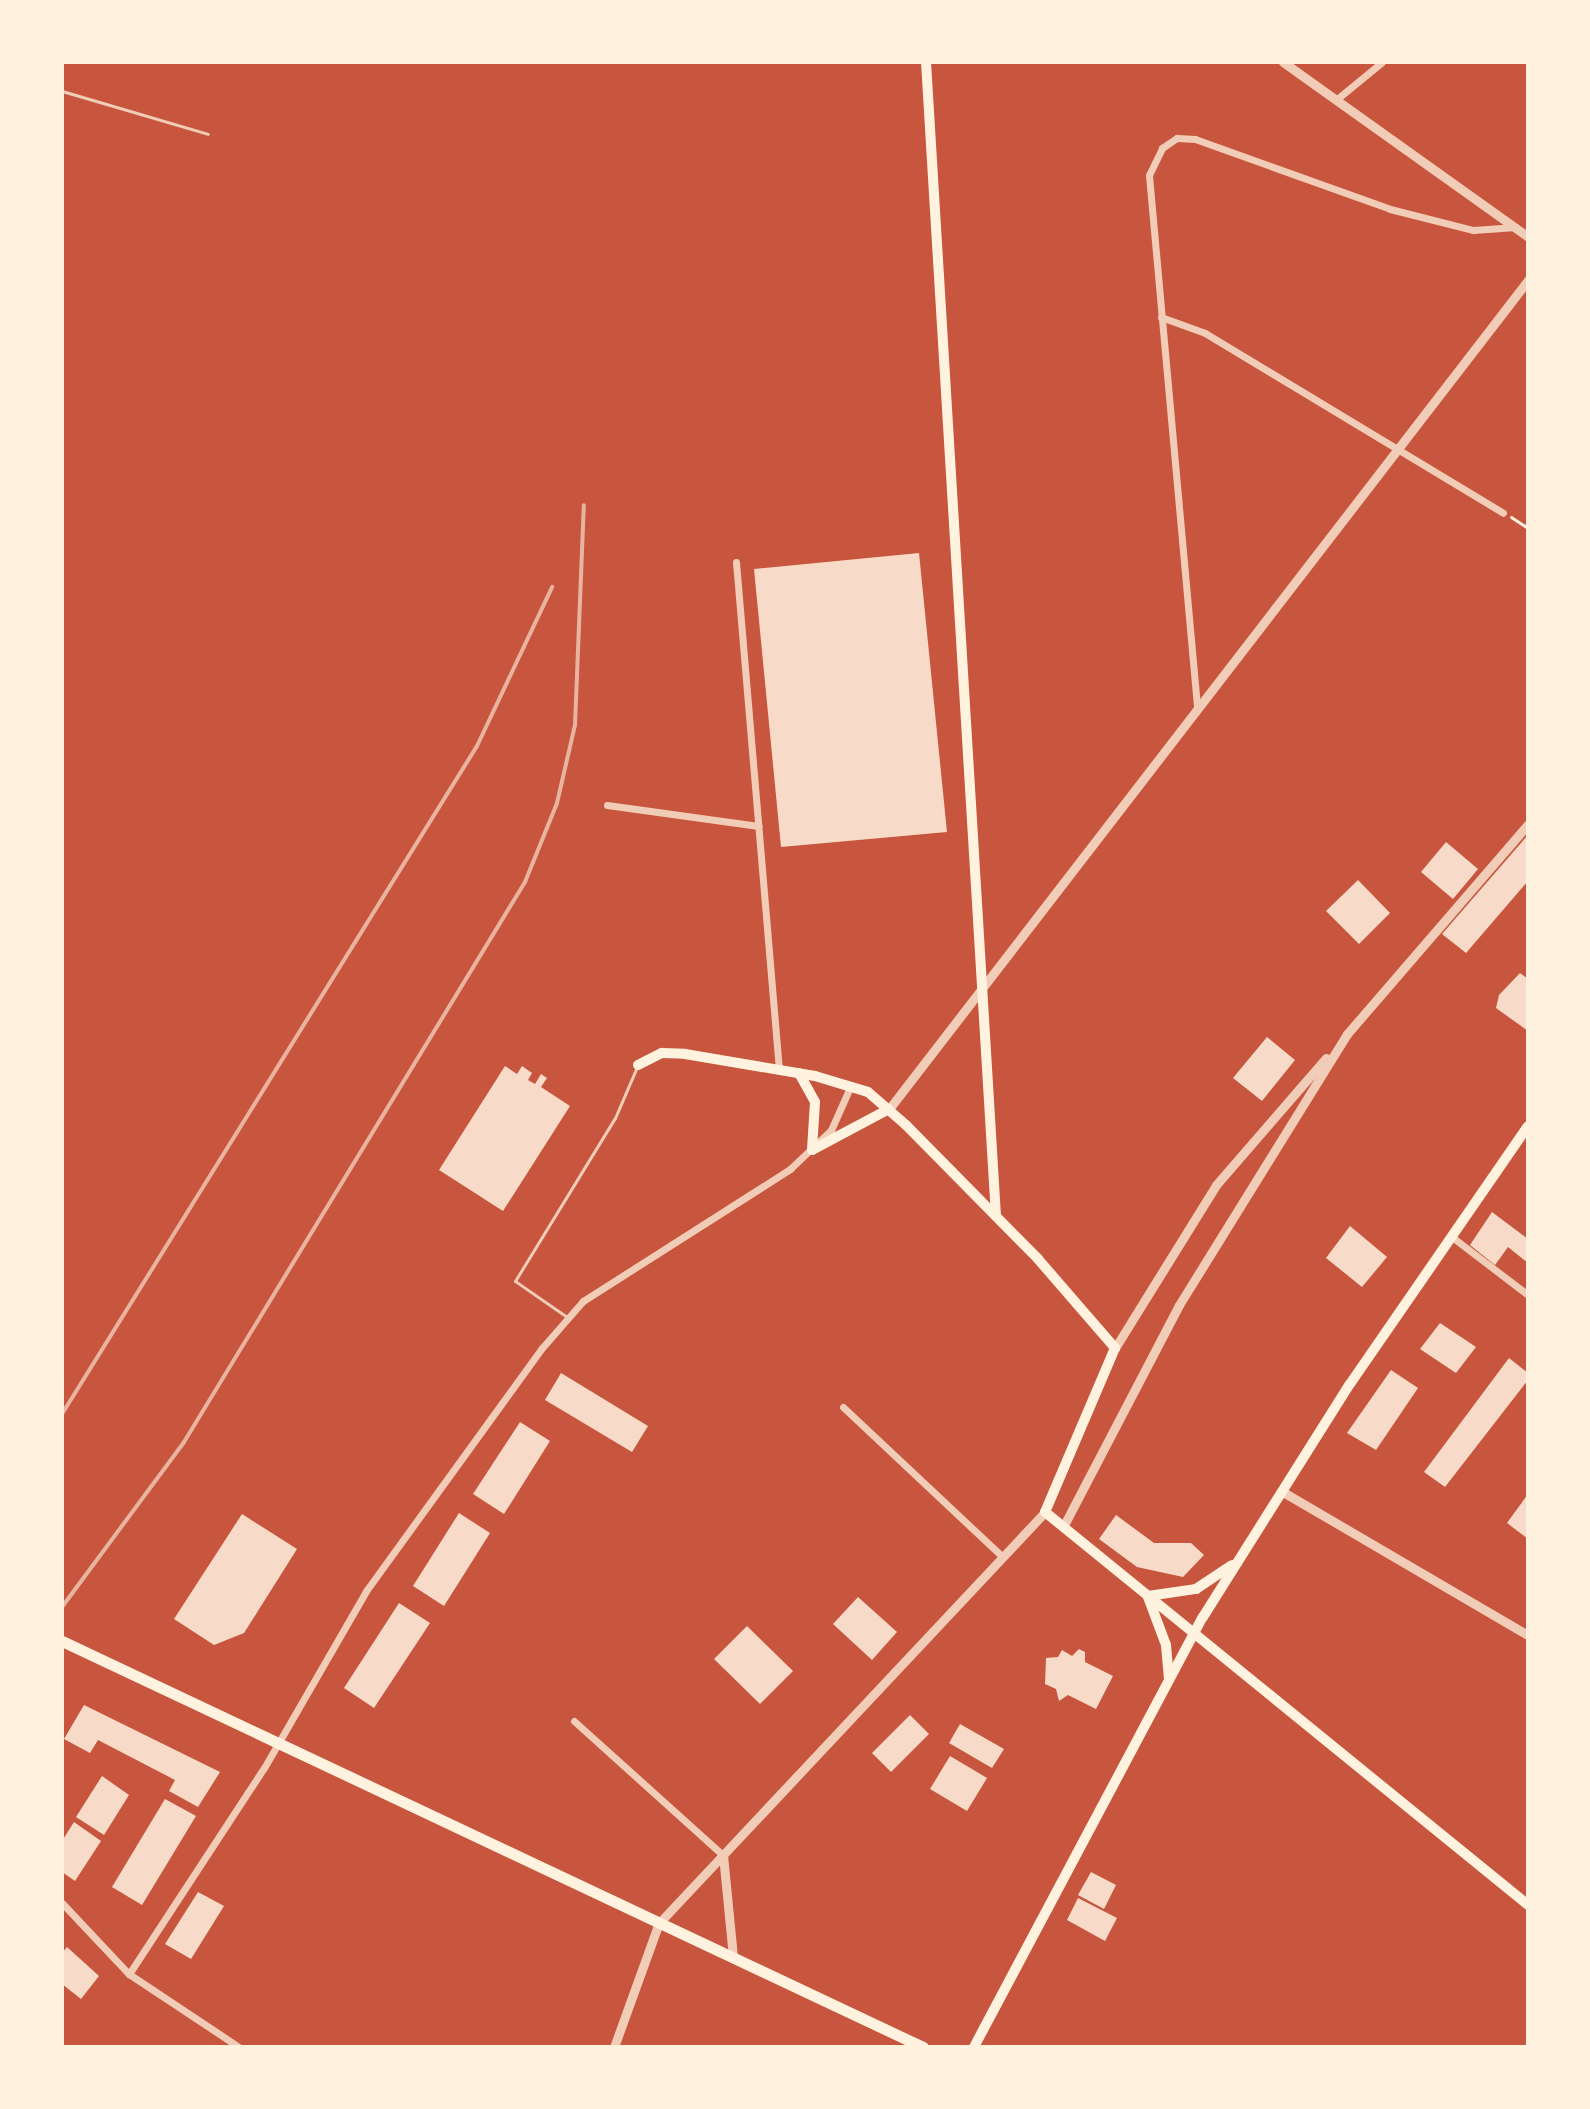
<!DOCTYPE html>
<style>
body{margin:0}
#map{position:relative;width:1590px;height:2109px;overflow:hidden;background:#c8553d;font-family:"IBM Plex Sans",sans-serif}
div>[style]{position:absolute}
.building>*{inset:0;background:#f7dbc8}
.path>*{height:3px;margin:-1.5px;padding:0 1.5px;transform-origin:1.5px;border-radius:1.5px;background:#fff3e0}
.service>*{height:3px;margin:-1.5px;padding:0 1.5px;transform-origin:1.5px;border-radius:1.5px;background:#f1ccb7}
.minor>*{height:7px;margin:-3.5px;padding:0 3.5px;transform-origin:3.5px;border-radius:3.5px;background:#f1ccb7}
.tertiary>*{height:9px;margin:-4.5px;padding:0 4.5px;transform-origin:4.5px;border-radius:4.5px;background:#f1ccb7}
.secondary>*{height:10px;margin:-5px;padding:0 5px;transform-origin:5px;border-radius:5px;background:#fff3e0}
.primary>*{height:11px;margin:-5.5px;padding:0 5.5px;transform-origin:5.5px;border-radius:5.5px;background:#fff3e0}
.rail>*{height:4px;margin:-2px;padding:0 2px;transform-origin:2px;border-radius:2px;background:#e9b49f}
span{translate:-50% -50%;white-space:nowrap;text-align:center;line-height:1.15;-webkit-text-stroke:6px #fff3e0;paint-order:stroke}
.frame{position:absolute;inset:0;border:64px solid #fff3e0;pointer-events:none}
</style>
<div id="map">
<div class="building">
<i style="clip-path:polygon(919px 553px,947px 832px,781px 847px,754px 569px)"></i>
<i style="clip-path:polygon(1528px 835px,1528px 881px,1466px 953px,1442px 934px)"></i>
<i style="clip-path:polygon(1446px 842px,1478px 869px,1453px 899px,1421px 872px)"></i>
<i style="clip-path:polygon(1358px 880px,1390px 913px,1359px 944px,1326px 911px)"></i>
<i style="clip-path:polygon(1520px 973px,1528px 979px,1528px 1031px,1496px 1008px,1499px 995px)"></i>
<i style="clip-path:polygon(1267px 1037px,1295px 1060px,1262px 1101px,1233px 1078px)"></i>
<i style="clip-path:polygon(505px 1066px,517px 1074px,522px 1066px,532px 1073px,528px 1080px,535px 1084px,541px 1074px,547px 1078px,541px 1087px,570px 1106px,503px 1211px,439px 1170px)"></i>
<i style="clip-path:polygon(1492px 1212px,1528px 1239px,1528px 1263px,1508px 1247px,1495px 1265px,1470px 1245px)"></i>
<i style="clip-path:polygon(1350px 1226px,1387px 1257px,1362px 1287px,1326px 1258px)"></i>
<i style="clip-path:polygon(1440px 1323px,1476px 1347px,1456px 1373px,1420px 1349px)"></i>
<i style="clip-path:polygon(1509px 1358px,1528px 1373px,1528px 1380px,1445px 1487px,1424px 1472px)"></i>
<i style="clip-path:polygon(1391px 1370px,1418px 1388px,1376px 1450px,1347px 1433px)"></i>
<i style="clip-path:polygon(561px 1373px,648px 1426px,632px 1452px,545px 1400px)"></i>
<i style="clip-path:polygon(520px 1422px,550px 1441px,504px 1514px,473px 1494px)"></i>
<i style="clip-path:polygon(1528px 1494px,1528px 1539px,1507px 1523px)"></i>
<i style="clip-path:polygon(459px 1513px,490px 1533px,444px 1606px,413px 1586px)"></i>
<i style="clip-path:polygon(242px 1514px,297px 1549px,244px 1633px,214px 1645px,174px 1619px)"></i>
<i style="clip-path:polygon(1116px 1515px,1154px 1543px,1191px 1543px,1204px 1555px,1183px 1577px,1137px 1567px,1099px 1539px)"></i>
<i style="clip-path:polygon(858px 1597px,897px 1632px,872px 1660px,833px 1624px)"></i>
<i style="clip-path:polygon(399px 1603px,430px 1623px,374px 1708px,344px 1688px)"></i>
<i style="clip-path:polygon(747px 1626px,793px 1671px,760px 1704px,714px 1659px)"></i>
<i style="clip-path:polygon(1079px 1649px,1085px 1652px,1085px 1662px,1113px 1676px,1096px 1709px,1068px 1695px,1059px 1701px,1056px 1689px,1045px 1684px,1046px 1658px,1058px 1657px,1062px 1650px,1072px 1656px)"></i>
<i style="clip-path:polygon(84px 1705px,220px 1772px,198px 1807px,169px 1791px,175px 1780px,98px 1740px,90px 1753px,64px 1739px)"></i>
<i style="clip-path:polygon(910px 1715px,929px 1734px,891px 1772px,872px 1753px)"></i>
<i style="clip-path:polygon(960px 1724px,1004px 1749px,992px 1768px,949px 1743px)"></i>
<i style="clip-path:polygon(950px 1756px,987px 1778px,967px 1811px,930px 1789px)"></i>
<i style="clip-path:polygon(102px 1776px,129px 1795px,104px 1835px,76px 1817px)"></i>
<i style="clip-path:polygon(165px 1799px,196px 1816px,142px 1905px,112px 1887px)"></i>
<i style="clip-path:polygon(74px 1822px,101px 1841px,75px 1881px,62px 1872px,62px 1841px)"></i>
<i style="clip-path:polygon(1091px 1872px,1116px 1885px,1104px 1909px,1078px 1895px)"></i>
<i style="clip-path:polygon(198px 1892px,224px 1906px,191px 1959px,165px 1944px)"></i>
<i style="clip-path:polygon(1078px 1898px,1117px 1918px,1105px 1941px,1067px 1920px)"></i>
<i style="clip-path:polygon(67px 1947px,99px 1976px,81px 1999px,62px 1984px,62px 1953px)"></i>
</div>
<div class="path">
<i style="left:1511px;top:517px;width:20px;rotate:33deg"></i>
</div>
<div class="service">
<i style="left:62px;top:91px;width:152px;rotate:16.4deg"></i>
<i style="left:567px;top:1317px;width:63px;rotate:-145.3deg"></i>
<i style="left:515px;top:1281px;width:191px;rotate:-58.5deg"></i>
<i style="left:615px;top:1118px;width:53px;rotate:-66.8deg"></i>
</div>
<div class="minor">
<i style="left:1337px;top:99px;width:58px;rotate:-39.4deg"></i>
<i style="left:1161px;top:317px;width:47px;rotate:20deg"></i>
<i style="left:1205px;top:333px;width:348px;rotate:31.1deg"></i>
<i style="left:736px;top:562px;width:510px;rotate:85.16deg"></i>
<i style="left:1197px;top:706px;width:533px;rotate:-95.17deg"></i>
<i style="left:1149px;top:175px;width:30px;rotate:-64deg"></i>
<i style="left:1162px;top:148px;width:18px;rotate:-34deg"></i>
<i style="left:1177px;top:138px;width:18px;rotate:3deg"></i>
<i style="left:1195px;top:139px;width:207px;rotate:19.7deg"></i>
<i style="left:1390px;top:209px;width:86px;rotate:14.2deg"></i>
<i style="left:1473px;top:230px;width:43px;rotate:-4deg"></i>
<i style="left:607px;top:805px;width:153px;rotate:7.9deg"></i>
<i style="left:1452px;top:1237px;width:96px;rotate:37.3deg"></i>
<i style="left:843px;top:1407px;width:219px;rotate:43.2deg"></i>
<i style="left:574px;top:1721px;width:200px;rotate:42deg"></i>
<i style="left:62px;top:1903px;width:98px;rotate:46.7deg"></i>
<i style="left:129px;top:1974px;width:132px;rotate:33.6deg"></i>
<i style="left:129px;top:1974px;width:246px;rotate:-56.8deg"></i>
<i style="left:264px;top:1768px;width:204px;rotate:-60deg"></i>
<i style="left:366px;top:1591px;width:300px;rotate:-54.1deg"></i>
<i style="left:542px;top:1348px;width:62px;rotate:-48.9deg"></i>
<i style="left:583px;top:1301px;width:246px;rotate:-32.5deg"></i>
<i style="left:790px;top:1169px;width:57px;rotate:-43.6deg"></i>
<i style="left:831px;top:1130px;width:49px;rotate:-66deg"></i>
</div>
<div class="tertiary">
<i style="left:1283px;top:62px;width:301px;rotate:35.5deg"></i>
<i style="left:889px;top:1109px;width:1047px;rotate:-52.37deg"></i>
<i style="left:1115px;top:1348px;width:192px;rotate:-58.2deg"></i>
<i style="left:1216px;top:1185px;width:168px;rotate:-49.1deg"></i>
<i style="left:1283px;top:1492px;width:284px;rotate:30.3deg"></i>
<i style="left:1063px;top:1527px;width:250px;rotate:-62.4deg"></i>
<i style="left:1179px;top:1305px;width:319px;rotate:-58.2deg"></i>
<i style="left:1347px;top:1034px;width:277px;rotate:-49.2deg"></i>
<i style="left:723px;top:1855px;width:102px;rotate:84.4deg"></i>
<i style="left:614px;top:2047px;width:132px;rotate:-70.1deg"></i>
<i style="left:659px;top:1923px;width:564px;rotate:-46.8deg"></i>
</div>
<div class="secondary">
<i style="left:926px;top:62px;width:1156px;rotate:86.53deg"></i>
<i style="left:638px;top:1065px;width:27px;rotate:-27deg"></i>
<i style="left:662px;top:1053px;width:23px;rotate:2deg"></i>
<i style="left:685px;top:1054px;width:132px;rotate:9.6deg"></i>
<i style="left:815px;top:1076px;width:55px;rotate:16.8deg"></i>
<i style="left:868px;top:1092px;width:50px;rotate:41deg"></i>
<i style="left:906px;top:1125px;width:188px;rotate:45.4deg"></i>
<i style="left:1038px;top:1259px;width:118px;rotate:49.1deg"></i>
<i style="left:1115px;top:1348px;width:178px;rotate:113.1deg"></i>
<i style="left:1045px;top:1512px;width:623px;rotate:39.13deg"></i>
<i style="left:799px;top:1073px;width:33px;rotate:61deg"></i>
<i style="left:815px;top:1102px;width:48px;rotate:93.6deg"></i>
<i style="left:812px;top:1150px;width:87px;rotate:-28deg"></i>
<i style="left:1148px;top:1596px;width:49px;rotate:-8.3deg"></i>
<i style="left:1196px;top:1589px;width:43px;rotate:-33.7deg"></i>
<i style="left:1148px;top:1597px;width:51px;rotate:69.4deg"></i>
<i style="left:1166px;top:1645px;width:33px;rotate:85deg"></i>
<i style="left:974px;top:2047px;width:487px;rotate:-62deg"></i>
<i style="left:1203px;top:1617px;width:275px;rotate:-57.8deg"></i>
<i style="left:1350px;top:1384px;width:313px;rotate:-55.4deg"></i>
</div>
<div class="primary">
<i style="left:62px;top:1641px;width:952px;rotate:25.25deg"></i>
</div>
<div class="rail">
<i style="left:62px;top:1414px;width:786px;rotate:-58.15deg"></i>
<i style="left:477px;top:746px;width:176px;rotate:-64.7deg"></i>
<i style="left:62px;top:1607px;width:205px;rotate:-53.5deg"></i>
<i style="left:184px;top:1442px;width:656px;rotate:-58.66deg"></i>
<i style="left:525px;top:882px;width:85px;rotate:-67.9deg"></i>
<i style="left:557px;top:803px;width:80px;rotate:-77deg"></i>
<i style="left:575px;top:725px;width:220px;rotate:-87.7deg"></i>
</div>
<div class="frame"></div>
</div>
